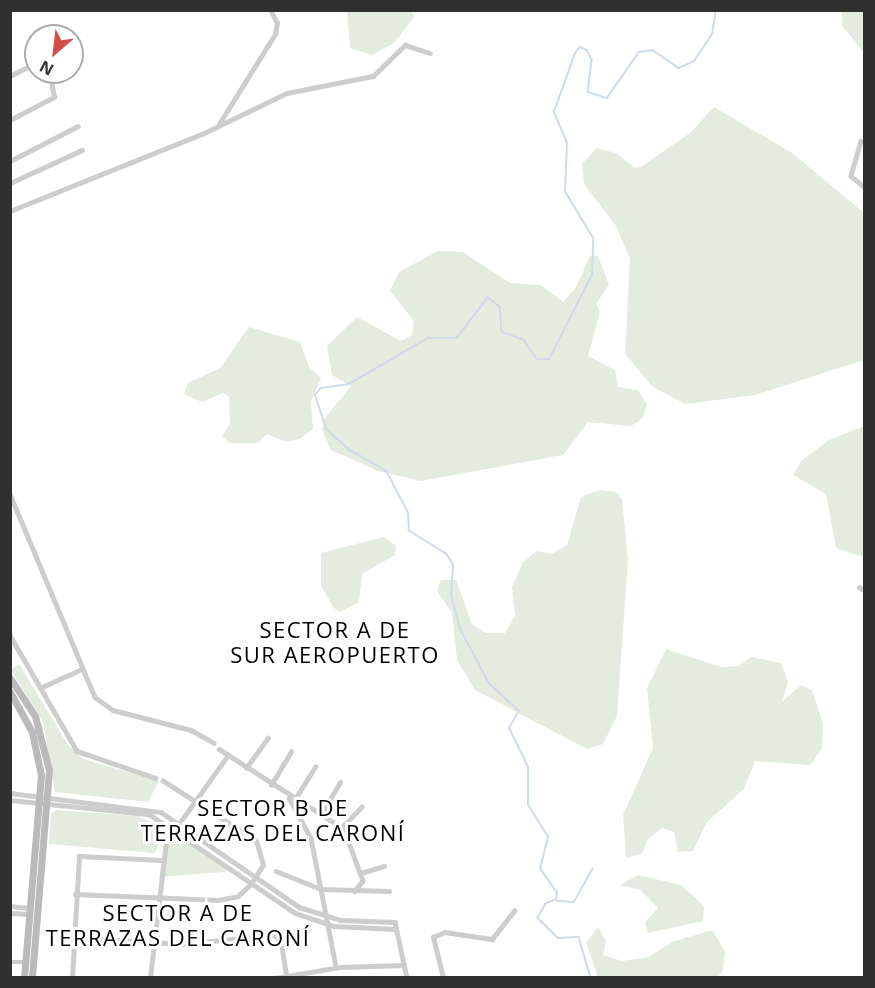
<!DOCTYPE html>
<html>
<head>
<meta charset="utf-8">
<style>
	body { margin:0 }
	#map { position:relative; width:875px; height:988px; overflow:hidden; background:#fff; font-family:"Open Sans",sans-serif }
	div>[style] { position:absolute }
	.green>* { inset:0; background:#e4ebdf }
	.stream>* { height:1.5px; margin:-0.75px; padding:0 0.75px; transform-origin:0.75px; border-radius:0.75px; background:#cedbe8 }
	.street>* { height:4.5px; margin:-2.25px; padding:0 2.25px; transform-origin:2.25px; border-radius:2.25px; background:#cdcdcd }
	.secondary>* { height:7px; margin:-3.5px; padding:0 3.5px; transform-origin:3.5px; border-radius:3.5px; background:#bababa }
	span { translate:-50% -50%; white-space:nowrap; text-align:center; line-height:1.15; -webkit-text-stroke:6px #fff; paint-order:stroke }
	.neighbourhood-label { font-size:22px; color:#000; letter-spacing:1.5px }
	.frame { position:absolute; inset:0; border:12px solid #303030; pointer-events:none }
	.north { position:absolute; left:24px; top:24px; width:60px; height:60px; box-sizing:border-box; background:#fff; border:2px solid #acacac; border-radius:50%; rotate:208deg; font-size:16px; font-weight:700; line-height:24px; text-align:center; color:#303030 }
	.north::after { content:''; display:block; margin:auto; width:21px; height:27px; background:#d04e48; clip-path:polygon(50% 0,100% 100%,50% 72%,0 100%) }
</style>
</head>
<body>
<div id="map">
	<div class="green">
		<i style="clip-path:polygon(347px 10px,411px 11px,414px 17px,394px 43px,372px 55px,350px 48px)"></i>
		<i style="clip-path:polygon(842px 11px,864px 11px,864px 52px,842px 26px)"></i>
		<i style="clip-path:polygon(714px 107px,792px 153px,864px 213px,864px 360px,755px 395px,685px 404px,653px 387px,625px 354px,630px 259px,616px 226px,584px 184px,582px 164px,596px 148px,616px 153px,635px 168px,642px 166px,690px 133px)"></i>
		<i style="clip-path:polygon(438px 251px,463px 252px,510px 283px,541px 285px,563px 302px,575px 289px,590px 256px,598px 256px,609px 285px,596px 304px,600px 312px,588px 356px,615px 370px,618px 387px,638px 390px,647px 405px,642px 419px,631px 426px,588px 422px,563px 455px,421px 481px,378px 471px,331px 450px,322px 430px,325px 418px,351px 386px,332px 375px,327px 346px,357px 317px,401px 341px,412px 335px,414px 321px,390px 291px,399px 272px)"></i>
		<i style="clip-path:polygon(249px 327px,300px 342px,309px 367px,321px 378px,311px 402px,313px 429px,299px 439px,286px 442px,267px 434px,258px 443px,230px 443px,222px 436px,230px 424px,229px 397px,223px 393px,202px 402px,184px 394px,188px 383px,220px 368px)"></i>
		<i style="clip-path:polygon(864px 426px,864px 556px,860px 556px,836px 548px,826px 494px,793px 475px,801px 461px,829px 440px)"></i>
		<i style="clip-path:polygon(599px 490px,616px 492px,622px 499px,628px 560px,617px 716px,603px 744px,587px 749px,475px 690px,457px 660px,452px 613px,437px 591px,441px 580px,456px 580px,472px 624px,486px 633px,505px 633px,515px 616px,512px 587px,523px 562px,537px 551px,551px 554px,567px 545px,581px 497px)"></i>
		<i style="clip-path:polygon(384px 537px,396px 546px,395px 555px,362px 574px,359px 602px,340px 612px,334px 608px,321px 586px,321px 553px)"></i>
		<i style="clip-path:polygon(666px 649px,721px 667px,739px 666px,751px 657px,781px 663px,788px 682px,782px 702px,801px 685px,812px 690px,823px 724px,822px 748px,810px 765px,755px 761px,744px 789px,707px 822px,693px 851px,678px 852px,674px 832px,662px 828px,647px 840px,642px 854px,626px 858px,623px 815px,653px 748px,647px 688px)"></i>
		<i style="clip-path:polygon(19px 664px,68px 745px,83px 759px,159px 781px,148px 802px,55px 792px,43px 722px,11px 670px)"></i>
		<i style="clip-path:polygon(56px 810px,138px 816px,165px 829px,155px 853px,49px 844px,51px 814px)"></i>
		<i style="clip-path:polygon(174px 827px,229px 868px,226px 872px,159px 877px)"></i>
		<i style="clip-path:polygon(638px 875px,681px 885px,704px 906px,703px 921px,648px 933px,645px 922px,658px 908px,640px 890px,620px 885px)"></i>
		<i style="clip-path:polygon(598px 927px,606px 941px,603px 955px,622px 961px,649px 957px,672px 942px,712px 930px,725px 951px,723px 970px,718px 977px,598px 977px,586px 943px)"></i>
	</div>
	<div class="stream">
		<i style="left:555px;top:900px;width:10px;rotate:156deg"></i>
		<i style="left:546px;top:904px;width:16px;rotate:120deg"></i>
		<i style="left:538px;top:918px;width:28px;rotate:45deg"></i>
		<i style="left:558px;top:938px;width:21px;rotate:-3deg"></i>
		<i style="left:579px;top:937px;width:43px;rotate:73.7deg"></i>
		<i style="left:556px;top:900px;width:7px;rotate:-82deg"></i>
		<i style="left:557px;top:893px;width:29px;rotate:-125deg"></i>
		<i style="left:540px;top:869px;width:33px;rotate:-76deg"></i>
		<i style="left:548px;top:837px;width:38px;rotate:-122deg"></i>
		<i style="left:528px;top:805px;width:38px;rotate:-90deg"></i>
		<i style="left:528px;top:767px;width:43px;rotate:-116deg"></i>
		<i style="left:509px;top:728px;width:20px;rotate:-60deg"></i>
		<i style="left:519px;top:711px;width:40px;rotate:-138deg"></i>
		<i style="left:489px;top:684px;width:62px;rotate:-117.8deg"></i>
		<i style="left:460px;top:629px;width:35px;rotate:-105deg"></i>
		<i style="left:451px;top:595px;width:30px;rotate:-86deg"></i>
		<i style="left:453px;top:565px;width:13px;rotate:-122deg"></i>
		<i style="left:446px;top:554px;width:44px;rotate:-148.1deg"></i>
		<i style="left:409px;top:531px;width:18px;rotate:-93deg"></i>
		<i style="left:408px;top:513px;width:47px;rotate:-117.6deg"></i>
		<i style="left:386px;top:471px;width:43px;rotate:-150.4deg"></i>
		<i style="left:349px;top:450px;width:31px;rotate:-138deg"></i>
		<i style="left:326px;top:429px;width:36px;rotate:-108deg"></i>
		<i style="left:315px;top:395px;width:9px;rotate:-49deg"></i>
		<i style="left:321px;top:388px;width:28px;rotate:-8deg"></i>
		<i style="left:349px;top:384px;width:91px;rotate:-30.2deg"></i>
		<i style="left:428px;top:338px;width:29px"></i>
		<i style="left:457px;top:338px;width:51px;rotate:-52.9deg"></i>
		<i style="left:488px;top:297px;width:16px;rotate:40deg"></i>
		<i style="left:500px;top:307px;width:25px;rotate:85deg"></i>
		<i style="left:502px;top:332px;width:23px;rotate:20deg"></i>
		<i style="left:524px;top:340px;width:23px;rotate:56deg"></i>
		<i style="left:537px;top:359px;width:12px"></i>
		<i style="left:549px;top:359px;width:94px;rotate:-62.9deg"></i>
		<i style="left:592px;top:275px;width:37px;rotate:-88deg"></i>
		<i style="left:593px;top:238px;width:54px;rotate:-121.3deg"></i>
		<i style="left:565px;top:192px;width:49px;rotate:-87.7deg"></i>
		<i style="left:567px;top:143px;width:34px;rotate:-113deg"></i>
		<i style="left:554px;top:112px;width:63px;rotate:-70.4deg"></i>
		<i style="left:575px;top:53px;width:8px;rotate:-50deg"></i>
		<i style="left:580px;top:47px;width:8px;rotate:23deg"></i>
		<i style="left:587px;top:50px;width:11px;rotate:63deg"></i>
		<i style="left:592px;top:60px;width:32px;rotate:97deg"></i>
		<i style="left:588px;top:92px;width:20px;rotate:18deg"></i>
		<i style="left:607px;top:98px;width:56px;rotate:-55.2deg"></i>
		<i style="left:639px;top:52px;width:14px;rotate:-8deg"></i>
		<i style="left:653px;top:50px;width:32px;rotate:35deg"></i>
		<i style="left:679px;top:68px;width:17px;rotate:-25deg"></i>
		<i style="left:694px;top:61px;width:32px;rotate:-56deg"></i>
		<i style="left:712px;top:34px;width:24px;rotate:-81deg"></i>
		<i style="left:557px;top:901px;width:17px;rotate:3deg"></i>
		<i style="left:574px;top:902px;width:38px;rotate:-61deg"></i>
	</div>
	<div class="street">
		<i style="left:10px;top:76px;width:18px;rotate:-27deg"></i>
		<i style="left:10px;top:120px;width:50px;rotate:-27.6deg"></i>
		<i style="left:54px;top:97px;width:25px;rotate:-101deg"></i>
		<i style="left:219px;top:124px;width:106px;rotate:-58.1deg"></i>
		<i style="left:275px;top:34px;width:11px;rotate:-80deg"></i>
		<i style="left:277px;top:23px;width:15px;rotate:-118deg"></i>
		<i style="left:861px;top:141px;width:36px;rotate:106deg"></i>
		<i style="left:851px;top:176px;width:17px;rotate:40deg"></i>
		<i style="left:10px;top:161px;width:76px;rotate:-27.2deg"></i>
		<i style="left:10px;top:183px;width:79px;rotate:-24.6deg"></i>
		<i style="left:10px;top:211px;width:207px;rotate:-21.9deg"></i>
		<i style="left:202px;top:134px;width:94px;rotate:-25.8deg"></i>
		<i style="left:287px;top:93px;width:88px;rotate:-11.2deg"></i>
		<i style="left:373px;top:76px;width:45px;rotate:-44.1deg"></i>
		<i style="left:405px;top:45px;width:26px;rotate:18deg"></i>
		<i style="left:10px;top:494px;width:220px;rotate:67.3deg"></i>
		<i style="left:95px;top:697px;width:22px;rotate:36deg"></i>
		<i style="left:113px;top:710px;width:81px;rotate:14.4deg"></i>
		<i style="left:191px;top:730px;width:26px;rotate:29deg"></i>
		<i style="left:859px;top:587px;width:6px;rotate:31deg"></i>
		<i style="left:10px;top:635px;width:134px;rotate:60deg"></i>
		<i style="left:77px;top:751px;width:83px;rotate:18.9deg"></i>
		<i style="left:40px;top:688px;width:46px;rotate:-24.3deg"></i>
		<i style="left:219px;top:749px;width:148px;rotate:32.6deg"></i>
		<i style="left:344px;top:829px;width:55px;rotate:69.9deg"></i>
		<i style="left:363px;top:881px;width:13px;rotate:129deg"></i>
		<i style="left:246px;top:768px;width:37px;rotate:-54deg"></i>
		<i style="left:271px;top:785px;width:39px;rotate:-59deg"></i>
		<i style="left:10px;top:793px;width:152px;rotate:7.2deg"></i>
		<i style="left:161px;top:812px;width:168px;rotate:34.5deg"></i>
		<i style="left:299px;top:907px;width:44px;rotate:17.2deg"></i>
		<i style="left:341px;top:920px;width:54px;rotate:2.1deg"></i>
		<i style="left:395px;top:922px;width:57px;rotate:77.9deg"></i>
		<i style="left:289px;top:798px;width:46px;rotate:61.2deg"></i>
		<i style="left:311px;top:838px;width:131px;rotate:79deg"></i>
		<i style="left:295px;top:799px;width:38px;rotate:-58deg"></i>
		<i style="left:10px;top:800px;width:140px;rotate:5.8deg"></i>
		<i style="left:149px;top:814px;width:176px;rotate:34.1deg"></i>
		<i style="left:295px;top:913px;width:41px;rotate:18.4deg"></i>
		<i style="left:334px;top:926px;width:62px;rotate:2.8deg"></i>
		<i style="left:321px;top:814px;width:37px;rotate:-59deg"></i>
		<i style="left:342px;top:827px;width:28px;rotate:-46deg"></i>
		<i style="left:276px;top:871px;width:48px;rotate:21.8deg"></i>
		<i style="left:321px;top:889px;width:68px;rotate:1.7deg"></i>
		<i style="left:361px;top:873px;width:24px;rotate:-17deg"></i>
		<i style="left:75px;top:894px;width:143px;rotate:2.4deg"></i>
		<i style="left:218px;top:900px;width:20px;rotate:-11deg"></i>
		<i style="left:238px;top:896px;width:18px;rotate:-43deg"></i>
		<i style="left:251px;top:884px;width:22px;rotate:-58deg"></i>
		<i style="left:263px;top:865px;width:25px;rotate:-106deg"></i>
		<i style="left:256px;top:841px;width:111px;rotate:-147.2deg"></i>
		<i style="left:10px;top:906px;width:20px;rotate:6deg"></i>
		<i style="left:10px;top:913px;width:20px;rotate:3deg"></i>
		<i style="left:72px;top:937px;width:109px;rotate:3.7deg"></i>
		<i style="left:181px;top:944px;width:93px;rotate:-5.5deg"></i>
		<i style="left:274px;top:935px;width:9px;rotate:36deg"></i>
		<i style="left:281px;top:940px;width:36px;rotate:81deg"></i>
		<i style="left:10px;top:962px;width:15px"></i>
		<i style="left:72px;top:978px;width:122px;rotate:-86.7deg"></i>
		<i style="left:79px;top:856px;width:82px;rotate:2.8deg"></i>
		<i style="left:150px;top:978px;width:137px;rotate:-83.3deg"></i>
		<i style="left:166px;top:842px;width:107px;rotate:-54.5deg"></i>
		<i style="left:275px;top:978px;width:66px;rotate:-9.6deg"></i>
		<i style="left:340px;top:967px;width:64px;rotate:-1.8deg"></i>
		<i style="left:443px;top:978px;width:42px;rotate:-103.7deg"></i>
		<i style="left:433px;top:937px;width:13px;rotate:-23deg"></i>
		<i style="left:445px;top:932px;width:48px;rotate:8.5deg"></i>
		<i style="left:492px;top:939px;width:36px;rotate:-52deg"></i>
	</div>
	<div class="secondary">
		<i style="left:10px;top:678px;width:45px;rotate:56.7deg"></i>
		<i style="left:35px;top:716px;width:56px;rotate:75.5deg"></i>
		<i style="left:49px;top:770px;width:209px;rotate:94.7deg"></i>
		<i style="left:10px;top:692px;width:46px;rotate:61.2deg"></i>
		<i style="left:32px;top:732px;width:44px;rotate:78.2deg"></i>
		<i style="left:41px;top:775px;width:204px;rotate:94.8deg"></i>
	</div>
	<div class="neighbourhood-label">
		<span style="left:335px;top:642px">SECTOR A DE<br>SUR AEROPUERTO</span>
		<span style="left:273px;top:820px">SECTOR B DE<br>TERRAZAS DEL CARONÍ</span>
		<span style="left:178px;top:925px">SECTOR A DE<br>TERRAZAS DEL CARONÍ</span>
	</div>
	<div class="frame"></div>
	<div class="north">N</div>
</div>
</body>
</html>
